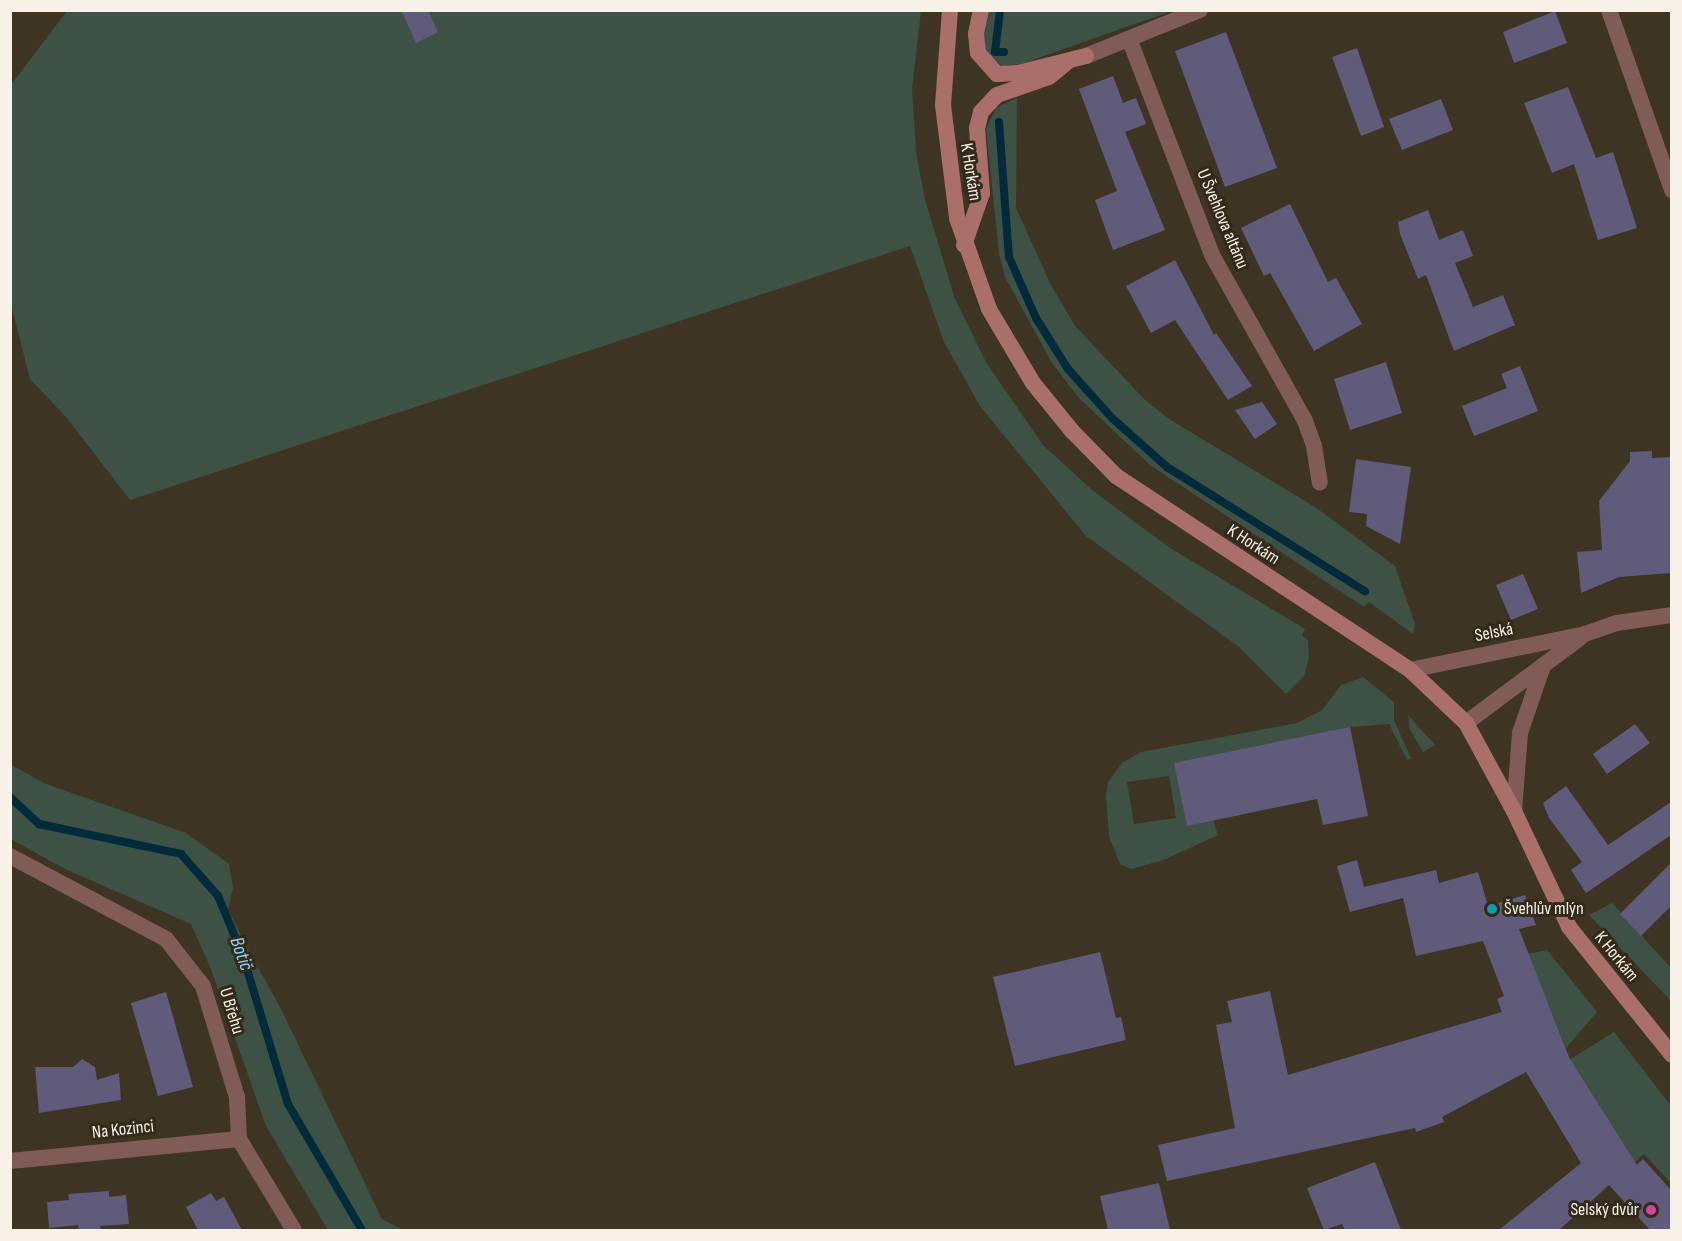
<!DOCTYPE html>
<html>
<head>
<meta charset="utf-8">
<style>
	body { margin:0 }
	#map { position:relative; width:1682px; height:1241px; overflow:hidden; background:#3d3424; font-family:"Sofia Sans Condensed",sans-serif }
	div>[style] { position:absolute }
	.green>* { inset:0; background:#3d5245 }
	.stream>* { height:8px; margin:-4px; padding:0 4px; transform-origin:4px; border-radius:4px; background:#012a3b }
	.building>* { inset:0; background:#605a7b }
	.minor>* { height:16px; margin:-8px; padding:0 8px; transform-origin:8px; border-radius:8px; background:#815b58 }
	.secondary>* { height:16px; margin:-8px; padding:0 8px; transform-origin:8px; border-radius:8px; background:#aa6f6a }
	.dots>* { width:16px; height:16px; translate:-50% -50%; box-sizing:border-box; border:3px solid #332a1b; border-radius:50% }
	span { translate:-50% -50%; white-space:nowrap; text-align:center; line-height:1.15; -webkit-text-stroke:6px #332a1b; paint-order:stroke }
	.street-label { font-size:18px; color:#f8f1e8 }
	.poi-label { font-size:18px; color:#f8f1e8 }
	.left { translate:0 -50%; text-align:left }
	.right { translate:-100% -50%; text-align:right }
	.water-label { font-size:20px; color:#8fd3f4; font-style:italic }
	.frame { position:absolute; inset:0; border:12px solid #f8f1e8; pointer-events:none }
</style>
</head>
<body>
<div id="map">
	<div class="green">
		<i style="clip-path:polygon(67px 11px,921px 11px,912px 89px,916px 152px,925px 200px,955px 299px,987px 364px,1043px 445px,1092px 490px,1170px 548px,1305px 629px,1302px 636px,1308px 640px,1309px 658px,1304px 676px,1286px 694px,1239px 647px,1086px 536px,980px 406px,944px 342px,910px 246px,130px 500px,66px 417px,30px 379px,11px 304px,10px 86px)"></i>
		<i style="clip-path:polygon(989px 11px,1172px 11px,1021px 64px,1002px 66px,987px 53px,983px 40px)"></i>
		<i style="clip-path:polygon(1017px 98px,1016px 208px,1051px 285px,1075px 326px,1144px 399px,1169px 419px,1315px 507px,1395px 566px,1415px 624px,1413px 634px,1369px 602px,1364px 607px,1150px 465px,1079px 398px,1052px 363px,1005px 277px,999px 253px,986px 129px,996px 108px)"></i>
		<i style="clip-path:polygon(evenodd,1363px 677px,1394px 702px,1394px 720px,1411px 758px,1407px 760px,1389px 724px,1350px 727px,1213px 820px,1218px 835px,1166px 859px,1132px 869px,1120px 864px,1109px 836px,1106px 797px,1108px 782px,1122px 763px,1141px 752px,1297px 723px,1322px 710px,1341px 685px,1363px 677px,1169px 776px,1176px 818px,1134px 824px,1127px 782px,1169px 776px)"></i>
		<i style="clip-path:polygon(1408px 715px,1435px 745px,1423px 752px,1410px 730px)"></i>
		<i style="clip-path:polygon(10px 764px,46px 784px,186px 833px,229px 864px,233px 888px,228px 909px,243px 940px,281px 1009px,382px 1219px,403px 1230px,328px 1230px,266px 1126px,210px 967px,191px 924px,65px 869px,11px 839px)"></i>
		<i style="clip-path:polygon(1612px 903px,1671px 968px,1671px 1001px,1589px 915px)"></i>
		<i style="clip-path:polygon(1547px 950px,1597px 1012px,1566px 1048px,1528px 954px)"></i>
		<i style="clip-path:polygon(1614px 1032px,1671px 1106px,1670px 1182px,1644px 1154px,1635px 1162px,1575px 1066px,1536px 1089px,1532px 1083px)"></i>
	</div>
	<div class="stream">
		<i style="left:1000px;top:10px;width:42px;rotate:96.8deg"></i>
		<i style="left:995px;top:52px;width:9px"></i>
		<i style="left:999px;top:122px;width:135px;rotate:85.8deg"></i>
		<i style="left:1009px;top:257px;width:67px;rotate:66.1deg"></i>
		<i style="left:1036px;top:318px;width:60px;rotate:57.9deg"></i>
		<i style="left:1068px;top:369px;width:66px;rotate:48.1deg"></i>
		<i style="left:1112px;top:418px;width:74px;rotate:41.7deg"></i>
		<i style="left:1167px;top:467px;width:234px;rotate:32.1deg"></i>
		<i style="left:10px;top:797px;width:40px;rotate:43deg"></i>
		<i style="left:39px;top:824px;width:145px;rotate:11.9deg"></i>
		<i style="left:181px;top:854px;width:56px;rotate:48.6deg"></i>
		<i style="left:218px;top:896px;width:65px;rotate:67.4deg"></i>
		<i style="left:243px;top:956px;width:155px;rotate:73.1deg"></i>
		<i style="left:288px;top:1104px;width:146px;rotate:59.6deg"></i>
	</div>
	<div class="building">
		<i style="clip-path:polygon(401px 10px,428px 10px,438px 32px,416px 43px)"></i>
		<i style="clip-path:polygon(1555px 11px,1567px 43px,1514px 63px,1503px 32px)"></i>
		<i style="clip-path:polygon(1226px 32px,1277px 168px,1225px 187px,1175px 51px)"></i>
		<i style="clip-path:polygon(1357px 48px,1384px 127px,1361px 136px,1332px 57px)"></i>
		<i style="clip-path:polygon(1113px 76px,1123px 103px,1136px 98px,1146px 124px,1125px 132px,1165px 230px,1113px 250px,1095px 200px,1117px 191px,1079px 89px)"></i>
		<i style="clip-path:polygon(1568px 87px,1596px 158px,1613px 152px,1637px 228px,1598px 240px,1574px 164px,1552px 173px,1524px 103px)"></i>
		<i style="clip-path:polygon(1441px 99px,1453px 130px,1402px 150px,1389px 119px)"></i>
		<i style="clip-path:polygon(1290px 204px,1328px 282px,1336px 278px,1362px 324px,1314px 351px,1270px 273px,1264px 276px,1241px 228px)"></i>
		<i style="clip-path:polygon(1428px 210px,1439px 240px,1463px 230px,1473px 256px,1455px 263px,1473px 307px,1503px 295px,1515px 325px,1454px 351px,1426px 275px,1418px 279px,1400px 234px,1398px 222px)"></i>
		<i style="clip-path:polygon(1175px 260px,1214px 335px,1216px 333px,1252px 386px,1228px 400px,1175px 320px,1151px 333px,1126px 286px)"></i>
		<i style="clip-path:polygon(1386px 362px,1402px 413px,1350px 430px,1334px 379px)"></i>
		<i style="clip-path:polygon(1520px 366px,1538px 411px,1474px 436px,1462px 406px,1507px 388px,1501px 374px)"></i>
		<i style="clip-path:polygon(1262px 402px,1277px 424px,1255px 439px,1235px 410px)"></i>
		<i style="clip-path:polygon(1652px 451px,1652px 458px,1671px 457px,1671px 573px,1619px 577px,1581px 593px,1577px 552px,1602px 550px,1599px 501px,1630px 461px,1630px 452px)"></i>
		<i style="clip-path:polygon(1356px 459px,1411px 467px,1400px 544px,1366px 526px,1367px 514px,1349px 512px)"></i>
		<i style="clip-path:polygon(1523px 574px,1538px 609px,1511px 620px,1496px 585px)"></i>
		<i style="clip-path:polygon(1635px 724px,1650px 743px,1607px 774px,1593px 754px)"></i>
		<i style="clip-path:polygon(1350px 727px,1368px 816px,1323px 825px,1317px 799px,1187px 826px,1174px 763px)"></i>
		<i style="clip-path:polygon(1566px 786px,1608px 845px,1671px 802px,1671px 835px,1586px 893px,1571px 870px,1582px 862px,1549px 818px,1543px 803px)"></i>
		<i style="clip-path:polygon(1357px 860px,1364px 887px,1436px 870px,1439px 883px,1478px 872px,1488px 906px,1525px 895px,1536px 925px,1519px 929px,1569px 1057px,1637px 1165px,1643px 1159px,1671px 1190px,1671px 1230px,1650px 1230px,1609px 1185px,1559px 1230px,1499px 1230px,1581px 1163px,1526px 1072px,1442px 1117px,1444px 1122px,1416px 1132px,1415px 1128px,1167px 1181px,1158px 1145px,1235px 1128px,1216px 1025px,1232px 1022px,1227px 1001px,1270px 991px,1288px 1075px,1502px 1012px,1497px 999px,1504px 996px,1483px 941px,1416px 956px,1403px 898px,1350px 912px,1337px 866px)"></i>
		<i style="clip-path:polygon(1671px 863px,1671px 906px,1641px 936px,1620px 914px)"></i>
		<i style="clip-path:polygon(1100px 952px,1116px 1018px,1121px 1017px,1126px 1040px,1015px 1066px,993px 977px)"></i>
		<i style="clip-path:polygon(166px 992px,193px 1087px,158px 1096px,131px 1003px)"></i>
		<i style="clip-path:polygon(82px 1059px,95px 1067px,97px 1080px,119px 1073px,121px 1100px,39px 1113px,35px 1067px,73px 1067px)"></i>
		<i style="clip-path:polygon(1375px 1162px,1401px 1230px,1345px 1230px,1342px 1224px,1324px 1230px,1307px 1188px)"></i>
		<i style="clip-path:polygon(1159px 1183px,1170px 1230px,1108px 1230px,1100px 1196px)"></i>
		<i style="clip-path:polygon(109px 1191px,109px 1197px,126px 1195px,129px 1224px,100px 1226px,101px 1230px,79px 1230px,78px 1225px,49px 1228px,47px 1202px,69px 1200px,68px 1194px)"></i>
		<i style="clip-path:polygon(211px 1193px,216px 1201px,224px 1197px,242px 1230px,198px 1230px,186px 1207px)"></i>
	</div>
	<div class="minor">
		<i style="left:1609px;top:10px;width:191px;rotate:70.7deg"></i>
		<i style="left:1130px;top:41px;width:229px;rotate:69deg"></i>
		<i style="left:1212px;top:255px;width:190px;rotate:60.7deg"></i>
		<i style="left:1305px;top:421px;width:27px;rotate:70deg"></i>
		<i style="left:1314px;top:446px;width:37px;rotate:81deg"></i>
		<i style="left:1086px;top:56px;width:123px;rotate:-22deg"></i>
		<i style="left:1410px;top:670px;width:179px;rotate:-11.6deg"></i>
		<i style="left:1585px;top:634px;width:34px;rotate:-19deg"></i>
		<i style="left:1617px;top:623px;width:56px;rotate:-8.3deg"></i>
		<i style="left:1466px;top:723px;width:142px;rotate:-36.7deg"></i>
		<i style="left:1514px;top:811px;width:78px;rotate:-85.6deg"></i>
		<i style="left:1520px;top:733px;width:71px;rotate:-71.1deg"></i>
		<i style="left:10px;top:856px;width:177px;rotate:28deg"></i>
		<i style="left:166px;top:939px;width:60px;rotate:51.8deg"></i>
		<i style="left:203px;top:986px;width:116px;rotate:73deg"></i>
		<i style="left:237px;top:1097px;width:42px;rotate:87.3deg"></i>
		<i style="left:239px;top:1139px;width:106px;rotate:58.9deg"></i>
		<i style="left:10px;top:1161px;width:230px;rotate:-5.5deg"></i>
	</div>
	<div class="secondary">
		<i style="left:950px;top:10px;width:95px;rotate:94.2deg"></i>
		<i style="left:943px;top:105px;width:114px;rotate:82.9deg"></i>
		<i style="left:957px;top:218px;width:96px;rotate:70.6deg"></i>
		<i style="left:989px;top:309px;width:86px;rotate:59.3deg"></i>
		<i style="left:1033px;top:383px;width:62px;rotate:50.9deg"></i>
		<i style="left:1072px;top:431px;width:63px;rotate:45.6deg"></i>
		<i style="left:1116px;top:476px;width:352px;rotate:33.4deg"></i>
		<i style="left:1410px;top:670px;width:77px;rotate:43.4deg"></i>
		<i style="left:1466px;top:723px;width:100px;rotate:61.4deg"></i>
		<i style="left:1514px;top:811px;width:128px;rotate:64.6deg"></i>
		<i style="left:1569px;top:927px;width:164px;rotate:51.2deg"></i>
		<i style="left:981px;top:10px;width:25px;rotate:102deg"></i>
		<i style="left:976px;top:34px;width:19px;rotate:84deg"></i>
		<i style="left:978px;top:53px;width:28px;rotate:48deg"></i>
		<i style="left:997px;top:74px;width:21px;rotate:-3deg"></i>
		<i style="left:1018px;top:73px;width:70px;rotate:-14deg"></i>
		<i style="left:964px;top:245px;width:55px;rotate:-70.9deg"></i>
		<i style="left:982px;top:193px;width:65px;rotate:-94.4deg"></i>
		<i style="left:977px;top:128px;width:16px;rotate:-76deg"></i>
		<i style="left:981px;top:112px;width:23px;rotate:-47deg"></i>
		<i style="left:997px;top:95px;width:55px;rotate:-19.1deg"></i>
		<i style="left:1049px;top:77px;width:22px;rotate:-39deg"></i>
	</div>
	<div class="dots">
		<i style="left:1492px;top:909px;background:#0f9aa8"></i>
		<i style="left:1651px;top:1210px;background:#d1479c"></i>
	</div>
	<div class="street-label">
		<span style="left:970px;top:172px;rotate:81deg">K Horkám</span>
		<span style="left:1222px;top:219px;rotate:67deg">U Švehlova altánu</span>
		<span style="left:1253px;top:545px;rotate:33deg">K Horkám</span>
		<span style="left:1494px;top:633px;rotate:-11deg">Selská</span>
		<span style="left:1616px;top:957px;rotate:51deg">K Horkám</span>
		<span style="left:231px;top:1011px;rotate:73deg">U Břehu</span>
		<span style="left:123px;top:1130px;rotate:-6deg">Na Kozinci</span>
	</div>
	<div class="poi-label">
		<span class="left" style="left:1504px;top:909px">Švehlův mlýn</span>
		<span class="right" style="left:1639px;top:1210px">Selský dvůr</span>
	</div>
	<div class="water-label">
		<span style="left:241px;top:954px;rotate:70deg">Botič</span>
	</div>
	<div class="frame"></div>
</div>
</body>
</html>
